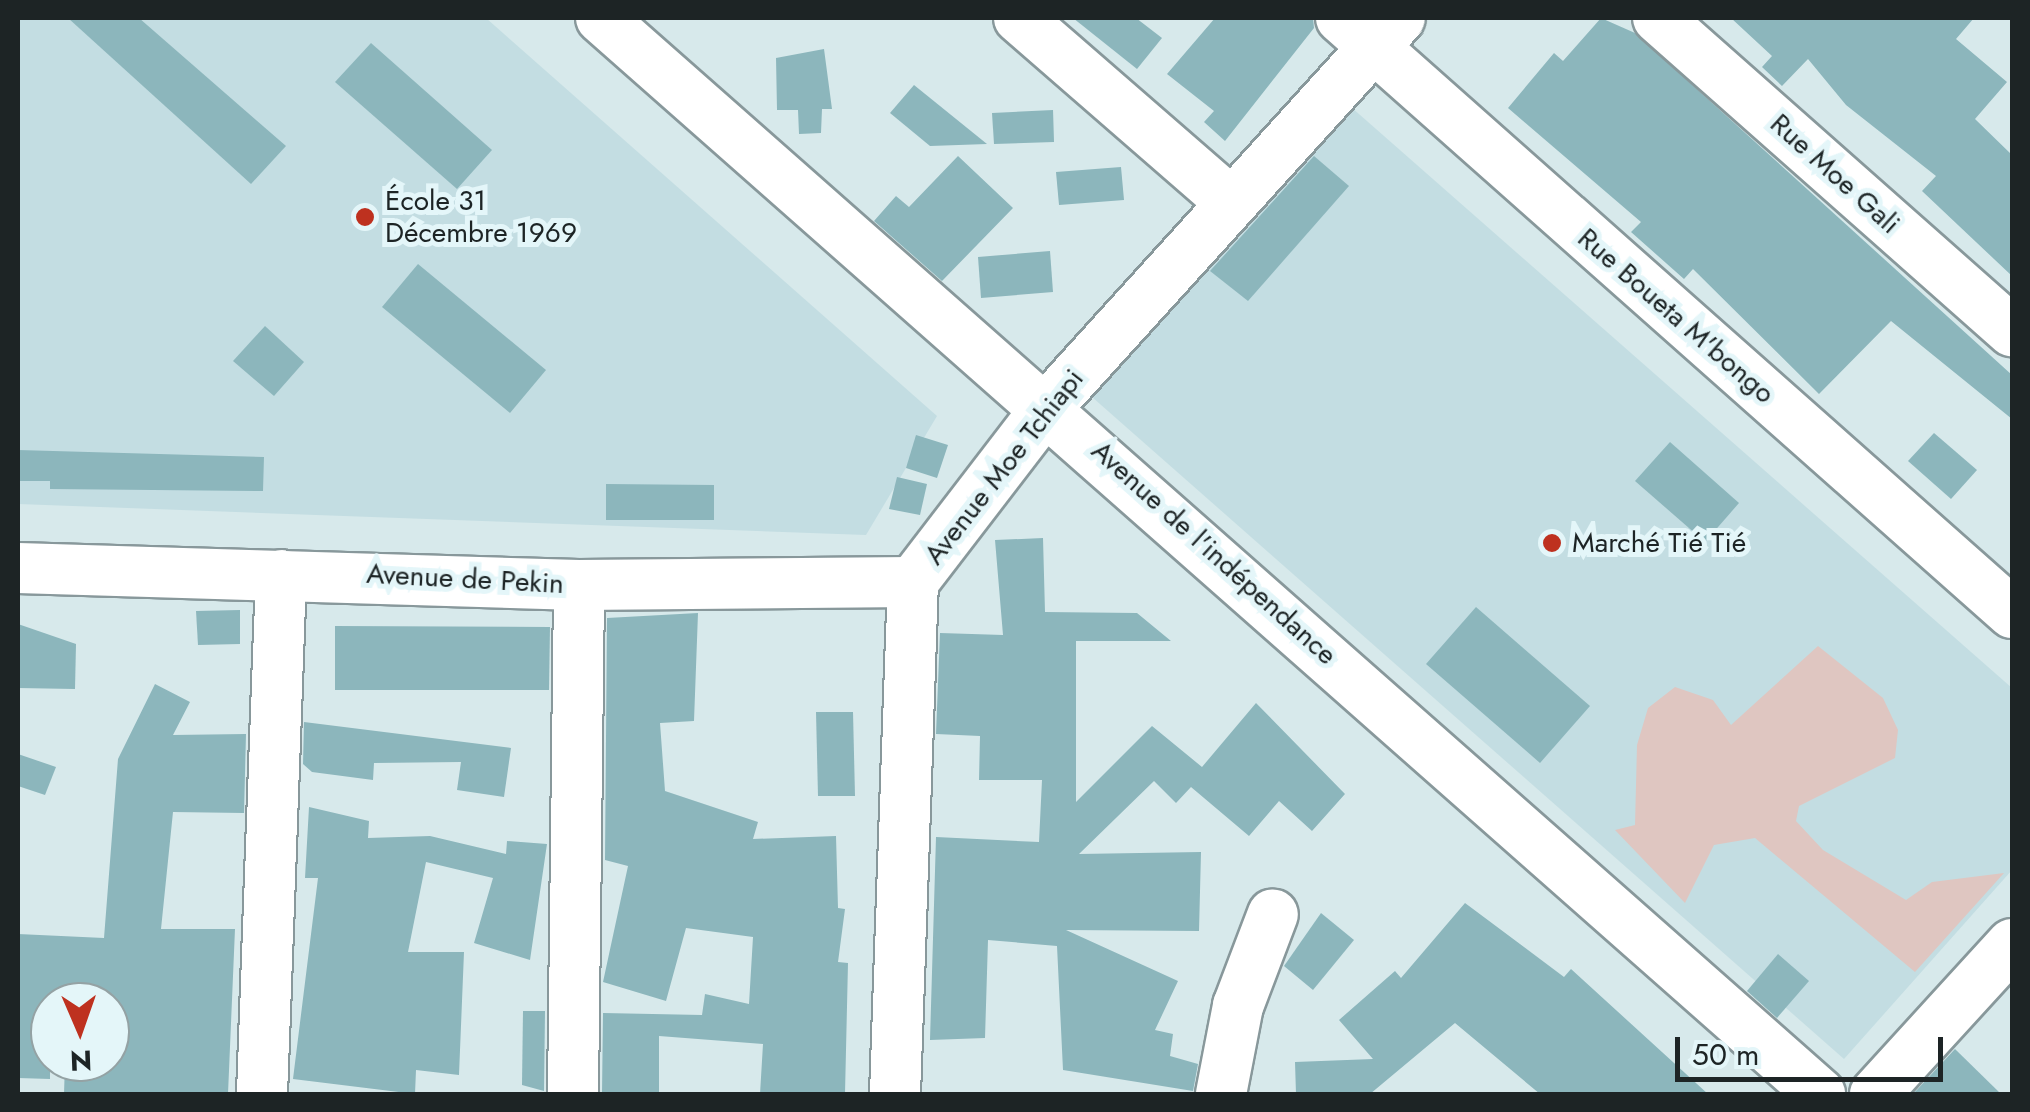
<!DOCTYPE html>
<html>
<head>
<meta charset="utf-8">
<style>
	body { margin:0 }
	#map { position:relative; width:2030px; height:1112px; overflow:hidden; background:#d7e9eb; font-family:Jost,sans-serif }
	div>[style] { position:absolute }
	.built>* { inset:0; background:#c3dde2 }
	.green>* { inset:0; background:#dfc6c1 }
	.building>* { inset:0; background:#8cb6bc }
	.roads { filter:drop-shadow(2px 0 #88989b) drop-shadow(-2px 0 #88989b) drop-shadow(0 2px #88989b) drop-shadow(0 -2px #88989b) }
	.minor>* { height:50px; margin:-25px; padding:0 25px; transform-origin:25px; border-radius:25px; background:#fff }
	.dots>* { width:28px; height:28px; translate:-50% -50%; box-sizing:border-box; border:5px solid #e4f6f9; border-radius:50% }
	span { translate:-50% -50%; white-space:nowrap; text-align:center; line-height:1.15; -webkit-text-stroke:10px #e4f6f9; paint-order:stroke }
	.street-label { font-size:28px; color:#1d2425 }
	.poi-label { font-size:28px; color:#1d2425 }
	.left { translate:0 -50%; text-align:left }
	.frame { position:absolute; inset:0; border:20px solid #1d2425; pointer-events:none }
	.north { position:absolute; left:30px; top:982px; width:100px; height:100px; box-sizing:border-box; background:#e4f6f9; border:2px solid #94a2a4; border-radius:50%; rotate:178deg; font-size:28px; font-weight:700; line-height:40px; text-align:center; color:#1d2425 }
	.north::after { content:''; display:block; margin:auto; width:35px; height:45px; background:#be311f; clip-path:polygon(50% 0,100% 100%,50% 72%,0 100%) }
	.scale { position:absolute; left:1675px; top:1037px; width:268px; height:45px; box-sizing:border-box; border:5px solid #1d2425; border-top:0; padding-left:12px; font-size:30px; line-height:35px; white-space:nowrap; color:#1d2425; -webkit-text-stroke:8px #e4f6f9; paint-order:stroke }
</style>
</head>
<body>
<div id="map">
	<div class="built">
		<i style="clip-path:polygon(18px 18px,486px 18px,937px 416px,866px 535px,18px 504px)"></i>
		<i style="clip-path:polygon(1351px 107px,2012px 688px,2012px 870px,1844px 1059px,1092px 397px)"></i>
	</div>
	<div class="green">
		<i style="clip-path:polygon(1818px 646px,1883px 698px,1898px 730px,1895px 758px,1799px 806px,1796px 821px,1823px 850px,1906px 900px,1932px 882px,2004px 873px,1915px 972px,1755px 838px,1714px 845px,1685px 903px,1615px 830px,1635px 825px,1637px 745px,1648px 708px,1675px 687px,1713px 700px,1731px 725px)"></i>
	</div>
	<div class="building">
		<i style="clip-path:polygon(68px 18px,139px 18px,286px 146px,251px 184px)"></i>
		<i style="clip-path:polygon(1073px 18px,1136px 18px,1162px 38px,1137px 69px)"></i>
		<i style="clip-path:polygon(1215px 18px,1313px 18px,1314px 28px,1225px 141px,1204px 122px,1214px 111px,1167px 74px)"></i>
		<i style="clip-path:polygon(1601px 18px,1635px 33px,2012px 375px,2012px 419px,1891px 321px,1819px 394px,1693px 269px,1684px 279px,1631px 232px,1641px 222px,1508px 108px,1554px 53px,1563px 61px)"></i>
		<i style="clip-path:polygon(1731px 18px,1974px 18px,1956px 39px,2007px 82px,1975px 119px,2012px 155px,2012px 276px,1922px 191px,1936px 176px,1846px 105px,1808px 59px,1782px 86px,1762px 67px,1772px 56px)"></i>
		<i style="clip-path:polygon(371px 43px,492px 150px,457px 189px,335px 82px)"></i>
		<i style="clip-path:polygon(824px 49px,832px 109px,822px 109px,821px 133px,799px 134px,798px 110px,777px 110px,776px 58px)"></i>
		<i style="clip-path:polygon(914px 85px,987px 144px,930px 146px,890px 113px)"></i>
		<i style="clip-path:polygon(1053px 110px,1054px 142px,994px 144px,992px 113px)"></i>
		<i style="clip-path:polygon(958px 156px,1013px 208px,942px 281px,874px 221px,896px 196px,909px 207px)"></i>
		<i style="clip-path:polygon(1314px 156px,1349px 186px,1248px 301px,1210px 271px)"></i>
		<i style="clip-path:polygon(1121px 167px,1124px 200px,1059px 205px,1056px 172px)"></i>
		<i style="clip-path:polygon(1050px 251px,1053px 292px,981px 298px,978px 257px)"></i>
		<i style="clip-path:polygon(418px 264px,546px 370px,510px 413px,382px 307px)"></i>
		<i style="clip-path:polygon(265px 326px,304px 362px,274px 396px,233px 361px)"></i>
		<i style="clip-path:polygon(1934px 433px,1977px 470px,1951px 499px,1908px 461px)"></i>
		<i style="clip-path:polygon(916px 435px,948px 445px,937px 478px,906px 468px)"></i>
		<i style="clip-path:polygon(1670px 442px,1739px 503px,1705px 542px,1635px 481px)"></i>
		<i style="clip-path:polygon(18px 450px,264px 457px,263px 491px,50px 489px,50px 481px,18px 481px)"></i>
		<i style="clip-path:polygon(897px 477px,927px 484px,920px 515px,889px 509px)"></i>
		<i style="clip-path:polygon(606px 484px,714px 485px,714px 520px,606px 520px)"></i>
		<i style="clip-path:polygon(1043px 538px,1045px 612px,1137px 613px,1171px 641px,1076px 641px,1076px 802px,1152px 726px,1202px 767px,1256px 703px,1345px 794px,1312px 831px,1279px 801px,1249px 836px,1191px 787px,1176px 803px,1154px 781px,1079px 854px,1201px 852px,1199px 931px,1066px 930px,1178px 981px,1155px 1030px,1173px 1034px,1170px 1056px,1198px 1064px,1193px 1091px,1063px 1070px,1057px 946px,988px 940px,985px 1038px,930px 1040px,936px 837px,1039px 842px,1042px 780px,979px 780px,980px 736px,936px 734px,940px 633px,1003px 635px,995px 540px)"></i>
		<i style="clip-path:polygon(1476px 607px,1590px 706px,1540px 763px,1426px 664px)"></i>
		<i style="clip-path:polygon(240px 610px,240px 644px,198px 645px,196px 611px)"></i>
		<i style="clip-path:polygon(698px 613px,694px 721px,660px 723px,665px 791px,758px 822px,753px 839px,836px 836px,838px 908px,845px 909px,838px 962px,848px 963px,845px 1094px,760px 1094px,763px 1044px,659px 1036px,659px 1094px,602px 1094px,603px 1013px,702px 1015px,705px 994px,749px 1004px,753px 937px,686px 928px,666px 1001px,603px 982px,628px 866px,605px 860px,607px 618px)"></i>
		<i style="clip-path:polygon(18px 624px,76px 644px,75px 689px,18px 688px)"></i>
		<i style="clip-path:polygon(335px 626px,550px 627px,549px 690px,335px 690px)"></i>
		<i style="clip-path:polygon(155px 684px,190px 702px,173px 735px,246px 734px,244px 813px,173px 812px,161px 929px,235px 929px,228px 1094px,64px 1094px,65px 1062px,110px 1062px,110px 1002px,50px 1002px,50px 1079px,18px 1078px,18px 934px,104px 938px,118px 759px)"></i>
		<i style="clip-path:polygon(816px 712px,853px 712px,855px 796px,818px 796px)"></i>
		<i style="clip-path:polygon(304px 722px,511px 748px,504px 797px,457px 790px,461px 762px,374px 763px,373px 780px,312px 772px,303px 764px)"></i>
		<i style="clip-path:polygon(18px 754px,56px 767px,45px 795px,18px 786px)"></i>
		<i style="clip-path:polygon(309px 807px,369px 821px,368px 838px,430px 836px,506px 854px,507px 841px,547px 844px,530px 960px,474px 943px,493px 878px,426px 862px,408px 952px,464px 952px,459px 1075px,416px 1070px,415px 1094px,293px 1079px,318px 878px,305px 878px)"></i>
		<i style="clip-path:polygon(1465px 903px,1564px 977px,1571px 969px,1708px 1094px,1540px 1094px,1455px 1023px,1370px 1094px,1296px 1094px,1295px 1062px,1373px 1059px,1339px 1020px,1395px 971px,1401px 978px)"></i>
		<i style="clip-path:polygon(1321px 913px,1354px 940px,1313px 990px,1284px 966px)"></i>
		<i style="clip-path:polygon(1778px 954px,1809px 981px,1777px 1018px,1747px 991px)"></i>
		<i style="clip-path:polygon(523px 1011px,545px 1011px,544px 1091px,522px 1085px)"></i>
		<i style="clip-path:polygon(1955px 1049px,2001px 1094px,1913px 1094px)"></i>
	</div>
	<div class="roads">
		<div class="minor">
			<i style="left:601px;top:18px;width:1626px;rotate:41.43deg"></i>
			<i style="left:1019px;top:18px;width:281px;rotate:41deg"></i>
			<i style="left:1341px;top:18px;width:897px;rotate:41.56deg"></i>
			<i style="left:1658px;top:18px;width:473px;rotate:41.5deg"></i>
			<i style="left:18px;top:568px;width:561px;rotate:1.74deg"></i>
			<i style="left:579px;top:585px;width:334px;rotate:-0.5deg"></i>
			<i style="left:262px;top:1094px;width:519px;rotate:-87.9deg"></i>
			<i style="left:573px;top:1094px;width:509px;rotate:-89.32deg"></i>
			<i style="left:895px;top:1094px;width:512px;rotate:-87.99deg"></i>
			<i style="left:913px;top:582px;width:223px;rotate:-52.5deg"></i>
			<i style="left:1049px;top:405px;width:522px;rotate:-47.79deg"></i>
			<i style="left:1221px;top:1094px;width:90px;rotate:-79.1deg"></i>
			<i style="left:1238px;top:1006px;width:98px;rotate:-69.2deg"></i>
			<i style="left:1875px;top:1094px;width:203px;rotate:-47.6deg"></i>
		</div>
	</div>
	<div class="dots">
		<i style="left:365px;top:217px;background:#be311f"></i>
		<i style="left:1552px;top:543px;background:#be311f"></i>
	</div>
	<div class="street-label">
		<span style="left:1835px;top:174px;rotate:42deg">Rue Moe Gali</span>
		<span style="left:1676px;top:316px;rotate:41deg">Rue Boueta M'bongo</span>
		<span style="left:1004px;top:467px;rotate:-52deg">Avenue Moe Tchiapi</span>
		<span style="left:1214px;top:553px;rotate:42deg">Avenue de l'indépendance</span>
		<span style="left:465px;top:579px;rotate:3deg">Avenue de Pekin</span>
	</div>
	<div class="poi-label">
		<span class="left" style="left:385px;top:217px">École 31<br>Décembre 1969</span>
		<span class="left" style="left:1572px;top:543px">Marché Tié Tié</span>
	</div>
	<div class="frame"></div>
	<div class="north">N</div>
	<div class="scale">50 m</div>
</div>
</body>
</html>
